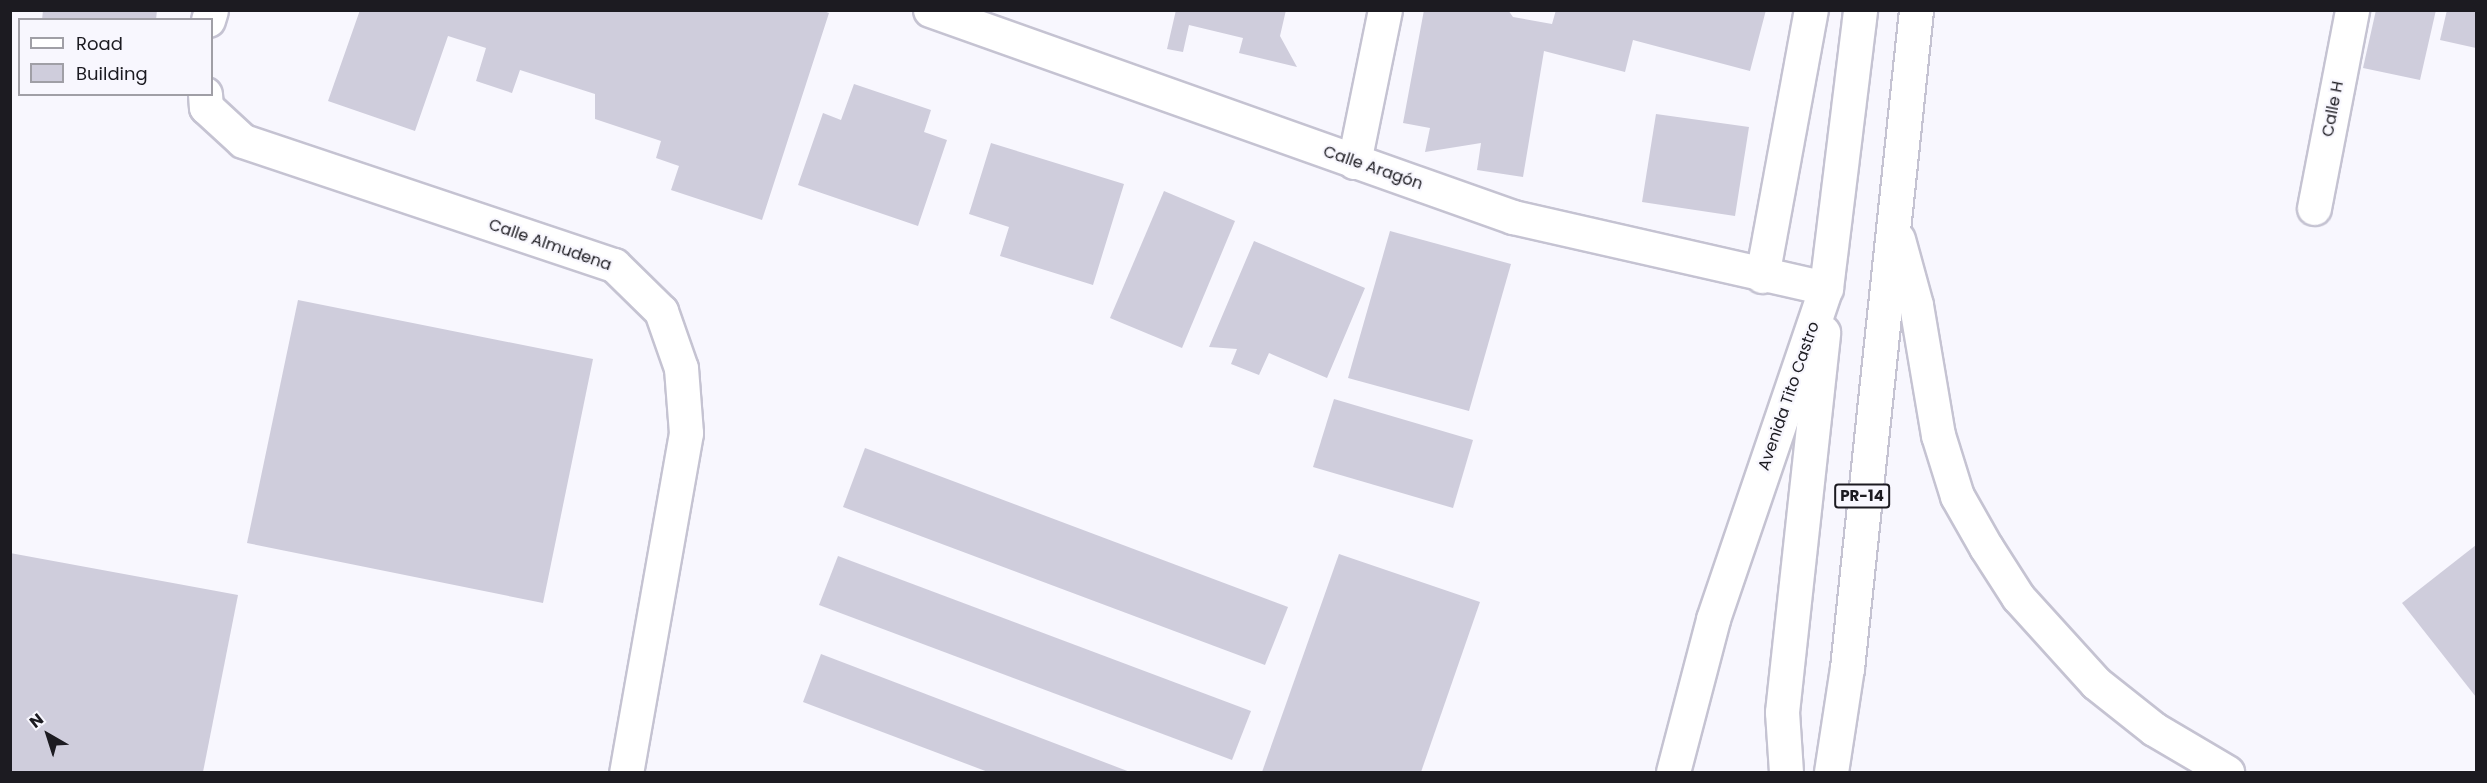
<!DOCTYPE html>
<html>
<head>
<meta charset="utf-8">
<style>
	body { margin:0 }
	#map { position:relative; width:2487px; height:783px; overflow:hidden; background:#f8f7fe; font-family:Poppins,sans-serif }
	div>[style] { position:absolute }
	.building>* { inset:0; background:#cfcddc }
	.roads { filter:drop-shadow(2px 0 #c5c3d2) drop-shadow(-2px 0 #c5c3d2) drop-shadow(0 2px #c5c3d2) drop-shadow(0 -2px #c5c3d2) }
	.minor>* { height:33px; margin:-16.5px; padding:0 16.5px; transform-origin:16.5px; border-radius:16.5px; background:#fff }
	.major>* { height:33px; margin:-16.5px; padding:0 16.5px; transform-origin:16.5px; border-radius:16.5px; background:#fff }
	span { translate:-50% -50%; white-space:nowrap; text-align:center; line-height:1.15; -webkit-text-stroke:4.5px #f8f7fe; paint-order:stroke }
	.shield-label span { padding:2px 4px; background:#f8f7fe; border:2px solid; border-radius:4px; -webkit-text-stroke-width:0 }
	.shield-label { font-size:15px; color:#1c1b21; font-weight:700 }
	.street-label { font-size:16px; color:#1c1b21 }
	.frame { position:absolute; inset:0; border:12px solid #1c1b21; pointer-events:none }
	.legend { position:absolute; left:18px; top:18px; width:195px; height:78px; box-sizing:border-box; background:#f8f7fe; border:2px solid #a09fa6; margin:0; padding:8px 10px; list-style:none; font-size:18px; color:#1c1b21 }
	.legend li { display:flex; align-items:center; gap:12px; height:30px }
	.legend b { width:30px; border:2px solid #a09fa6 }
	.north { position:absolute; left:18px; top:705px; width:60px; height:60px; -webkit-text-stroke:4px #f8f7fe; paint-order:stroke; rotate:321deg; font-size:16px; font-weight:700; line-height:24px; text-align:center; color:#1c1b21 }
	.north::after { content:''; display:block; margin:auto; width:21px; height:27px; background:#1c1b21; clip-path:polygon(50% 0,100% 100%,50% 72%,0 100%) }
</style>
</head>
<body>
<div id="map">
	<div class="building">
		<i style="clip-path:polygon(43px 10px,157px 10px,156px 20px,42px 20px)"></i>
		<i style="clip-path:polygon(360px 10px,821px 10px,829px 13px,762px 220px,671px 190px,679px 166px,656px 158px,661px 141px,595px 119px,595px 94px,520px 70px,512px 93px,476px 81px,486px 48px,448px 36px,415px 131px,328px 101px)"></i>
		<i style="clip-path:polygon(1176px 10px,1286px 10px,1280px 36px,1297px 67px,1239px 53px,1243px 38px,1189px 25px,1183px 52px,1167px 49px)"></i>
		<i style="clip-path:polygon(1424px 10px,1508px 10px,1513px 17px,1552px 24px,1556px 10px,1766px 10px,1750px 71px,1633px 40px,1625px 72px,1544px 51px,1523px 177px,1477px 170px,1481px 143px,1425px 152px,1430px 128px,1403px 123px)"></i>
		<i style="clip-path:polygon(2376px 10px,2436px 10px,2420px 80px,2363px 68px)"></i>
		<i style="clip-path:polygon(2447px 10px,2476px 10px,2476px 48px,2440px 40px)"></i>
		<i style="clip-path:polygon(854px 84px,931px 110px,924px 132px,947px 140px,918px 226px,798px 185px,823px 113px,841px 120px)"></i>
		<i style="clip-path:polygon(1656px 114px,1749px 127px,1735px 216px,1642px 202px)"></i>
		<i style="clip-path:polygon(991px 143px,1124px 184px,1093px 285px,1000px 256px,1009px 227px,969px 214px)"></i>
		<i style="clip-path:polygon(1164px 191px,1235px 221px,1182px 348px,1110px 318px)"></i>
		<i style="clip-path:polygon(1390px 231px,1511px 264px,1469px 411px,1348px 378px)"></i>
		<i style="clip-path:polygon(1254px 241px,1365px 288px,1327px 378px,1269px 353px,1259px 375px,1231px 364px,1237px 349px,1209px 347px)"></i>
		<i style="clip-path:polygon(298px 300px,593px 359px,543px 603px,247px 543px)"></i>
		<i style="clip-path:polygon(1334px 399px,1473px 440px,1453px 508px,1313px 467px)"></i>
		<i style="clip-path:polygon(865px 448px,1288px 607px,1265px 665px,843px 507px)"></i>
		<i style="clip-path:polygon(2476px 545px,2476px 697px,2402px 603px)"></i>
		<i style="clip-path:polygon(10px 553px,238px 595px,203px 772px,10px 772px)"></i>
		<i style="clip-path:polygon(1339px 554px,1480px 602px,1421px 772px,1262px 772px)"></i>
		<i style="clip-path:polygon(838px 556px,1251px 711px,1232px 760px,819px 605px)"></i>
		<i style="clip-path:polygon(821px 654px,1130px 772px,988px 772px,803px 702px)"></i>
	</div>
	<div class="roads">
		<div class="minor">
			<i style="left:930px;top:10px;width:619px;rotate:19.55deg"></i>
			<i style="left:1513px;top:217px;width:321px;rotate:12.8deg"></i>
			<i style="left:208px;top:20px;width:10px;rotate:-73deg"></i>
			<i style="left:205px;top:94px;width:13px;rotate:86deg"></i>
			<i style="left:206px;top:107px;width:50px;rotate:42.6deg"></i>
			<i style="left:243px;top:141px;width:391px;rotate:18.5deg"></i>
			<i style="left:614px;top:265px;width:66px;rotate:44.4deg"></i>
			<i style="left:661px;top:311px;width:60px;rotate:70.7deg"></i>
			<i style="left:681px;top:368px;width:65px;rotate:85.6deg"></i>
			<i style="left:686px;top:433px;width:344px;rotate:100deg"></i>
			<i style="left:1354px;top:162px;width:155px;rotate:-78.5deg"></i>
			<i style="left:2314px;top:208px;width:202px;rotate:-79.1deg"></i>
			<i style="left:1762px;top:276px;width:270px;rotate:-79.6deg"></i>
		</div>
		<div class="major">
			<i style="left:1898px;top:239px;width:68px;rotate:74.7deg"></i>
			<i style="left:1916px;top:305px;width:132px;rotate:80.4deg"></i>
			<i style="left:1938px;top:435px;width:64px;rotate:72.7deg"></i>
			<i style="left:1957px;top:496px;width:59px;rotate:60.4deg"></i>
			<i style="left:1986px;top:547px;width:59px;rotate:57.4deg"></i>
			<i style="left:2018px;top:597px;width:116px;rotate:47.8deg"></i>
			<i style="left:2096px;top:683px;width:74px;rotate:38.4deg"></i>
			<i style="left:2154px;top:729px;width:85px;rotate:30.5deg"></i>
			<i style="left:1673px;top:772px;width:158px;rotate:-75.3deg"></i>
			<i style="left:1713px;top:619px;width:350px;rotate:-71.2deg"></i>
			<i style="left:1826px;top:288px;width:280px;rotate:-83deg"></i>
			<i style="left:1786px;top:772px;width:60px;rotate:-93.8deg"></i>
			<i style="left:1782px;top:712px;width:382px;rotate:-83.8deg"></i>
			<i style="left:1831px;top:772px;width:105px;rotate:-81.3deg"></i>
			<i style="left:1847px;top:668px;width:662px;rotate:-84.01deg"></i>
		</div>
	</div>
	<div class="shield-label">
		<span style="left:1862px;top:496px">PR-14</span>
	</div>
	<div class="street-label">
		<span style="left:2333px;top:109px;rotate:-79deg">Calle H</span>
		<span style="left:1373px;top:168px;rotate:19deg">Calle Aragón</span>
		<span style="left:550px;top:245px;rotate:19deg">Calle Almudena</span>
		<span style="left:1789px;top:396px;rotate:-71deg">Avenida Tito Castro</span>
	</div>
	<div class="frame"></div>
	<ul class="legend">
	<li><b style="height:8px;background:#fff"></b>Road</li>
	<li><b style="height:16px;background:#cfcddc"></b>Building</li>
	</ul>
	<div class="north">N</div>
</div>
</body>
</html>
